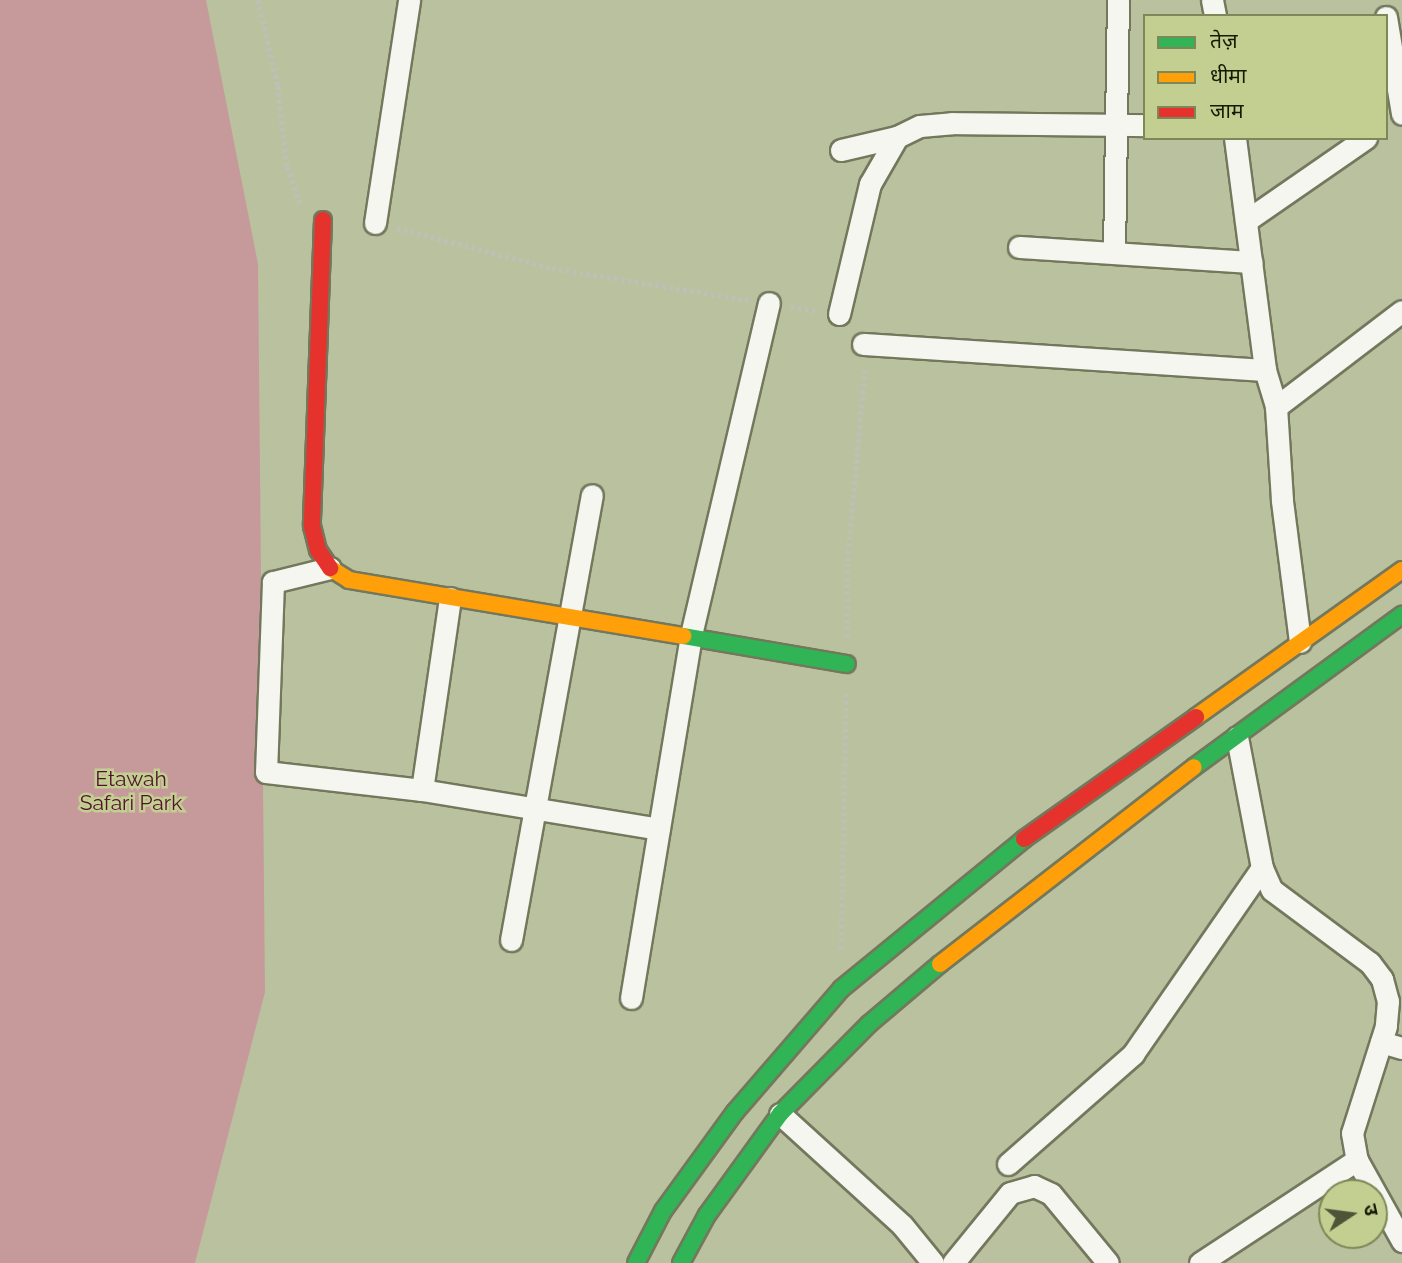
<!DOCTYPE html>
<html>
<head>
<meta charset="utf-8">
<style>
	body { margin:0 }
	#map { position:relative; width:1402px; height:1263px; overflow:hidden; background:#bac19e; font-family:Raleway,"Noto Sans Devanagari",sans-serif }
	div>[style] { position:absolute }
	.green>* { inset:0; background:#c6999b }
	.path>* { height:4.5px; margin-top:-2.25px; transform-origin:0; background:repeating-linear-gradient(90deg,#bec0b7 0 3.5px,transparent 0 7px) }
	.roads { filter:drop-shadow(2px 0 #73785d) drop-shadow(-2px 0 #73785d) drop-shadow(0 2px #73785d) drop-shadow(0 -2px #73785d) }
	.street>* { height:21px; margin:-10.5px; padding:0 10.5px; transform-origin:10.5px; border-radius:10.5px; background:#f5f6f0 }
	.fast>* { height:16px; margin:-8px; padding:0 8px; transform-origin:8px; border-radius:8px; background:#30b455 }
	.slow>* { height:16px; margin:-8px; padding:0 8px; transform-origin:8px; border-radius:8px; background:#ff9f0a }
	.jam>* { height:16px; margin:-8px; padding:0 8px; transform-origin:8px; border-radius:8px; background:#e5322d }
	span { translate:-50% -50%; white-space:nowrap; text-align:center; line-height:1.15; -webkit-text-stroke:5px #c2cf90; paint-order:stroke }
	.park-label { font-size:21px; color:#53112e }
	.legend { position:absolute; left:1143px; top:14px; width:245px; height:126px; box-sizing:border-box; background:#c2cf90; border:2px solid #7d8758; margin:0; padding:9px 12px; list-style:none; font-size:21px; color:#161a03 }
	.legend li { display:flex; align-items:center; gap:14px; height:35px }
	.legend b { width:35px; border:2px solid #7d8758 }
	.north { position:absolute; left:1318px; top:1179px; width:70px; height:70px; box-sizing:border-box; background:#c2cf90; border:2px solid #7d8758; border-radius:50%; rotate:77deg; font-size:19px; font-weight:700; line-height:28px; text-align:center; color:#161a03 }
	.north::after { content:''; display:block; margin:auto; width:24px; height:32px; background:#4f5439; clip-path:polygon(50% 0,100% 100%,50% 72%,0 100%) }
</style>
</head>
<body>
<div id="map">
	<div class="green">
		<i style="clip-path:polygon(0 0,206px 0,258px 264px,265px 992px,195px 1263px,0 1263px)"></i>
	</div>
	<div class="path">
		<i style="left:258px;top:0;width:88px;rotate:76.9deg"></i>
		<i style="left:278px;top:86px;width:81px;rotate:83.7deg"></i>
		<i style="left:287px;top:167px;width:38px;rotate:70deg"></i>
		<i style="left:397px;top:228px;width:160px;rotate:14.5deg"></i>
		<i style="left:552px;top:268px;width:199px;rotate:9.3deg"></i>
		<i style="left:791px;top:307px;width:26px;rotate:9deg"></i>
		<i style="left:847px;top:637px;width:76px;rotate:-90deg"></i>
		<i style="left:847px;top:561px;width:195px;rotate:-84.7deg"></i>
		<i style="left:841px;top:949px;width:257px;rotate:-88.9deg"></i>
	</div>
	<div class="roads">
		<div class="street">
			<i style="left:1212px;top:0;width:16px;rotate:79deg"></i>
			<i style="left:1386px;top:17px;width:98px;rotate:80.6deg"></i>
			<i style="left:1235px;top:138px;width:234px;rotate:82.6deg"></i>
			<i style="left:1265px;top:370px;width:39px;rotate:73deg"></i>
			<i style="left:1276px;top:407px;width:94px;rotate:86.3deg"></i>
			<i style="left:1282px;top:501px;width:142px;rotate:82.7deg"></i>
			<i style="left:841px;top:150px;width:57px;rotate:-13.1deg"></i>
			<i style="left:1246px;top:221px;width:146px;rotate:-34.7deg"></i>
			<i style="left:375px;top:223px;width:226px;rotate:-81.3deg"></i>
			<i style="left:1019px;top:247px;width:233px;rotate:3.7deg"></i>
			<i style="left:1114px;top:253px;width:253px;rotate:-89.1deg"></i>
			<i style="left:839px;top:314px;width:134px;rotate:-76.6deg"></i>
			<i style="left:870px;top:184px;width:54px;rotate:-60.1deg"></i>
			<i style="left:897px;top:137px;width:25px;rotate:-26deg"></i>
			<i style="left:920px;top:126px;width:32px;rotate:-5deg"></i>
			<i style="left:952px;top:123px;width:193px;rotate:0.6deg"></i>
			<i style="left:863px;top:344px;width:403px;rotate:3.7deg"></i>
			<i style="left:1276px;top:407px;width:158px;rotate:-37.3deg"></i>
			<i style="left:330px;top:568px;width:59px;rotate:166.2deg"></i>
			<i style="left:273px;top:582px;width:190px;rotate:92.1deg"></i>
			<i style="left:266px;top:772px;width:157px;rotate:6.6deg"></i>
			<i style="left:422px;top:790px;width:240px;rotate:9.3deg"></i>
			<i style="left:1237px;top:737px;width:133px;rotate:79.2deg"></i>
			<i style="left:1262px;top:868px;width:24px;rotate:66deg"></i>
			<i style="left:1272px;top:890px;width:122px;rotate:36.7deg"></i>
			<i style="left:1370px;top:963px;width:20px;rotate:53deg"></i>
			<i style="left:1382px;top:979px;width:23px;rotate:75deg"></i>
			<i style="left:1388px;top:1001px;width:25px;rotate:95deg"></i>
			<i style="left:1386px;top:1026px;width:112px;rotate:107.6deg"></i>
			<i style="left:1352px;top:1133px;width:27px;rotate:80deg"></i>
			<i style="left:1357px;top:1160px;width:93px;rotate:60.9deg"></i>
			<i style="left:422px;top:790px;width:194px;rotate:-81.7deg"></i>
			<i style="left:511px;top:940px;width:452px;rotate:-79.7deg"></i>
			<i style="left:631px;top:998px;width:368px;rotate:-80.6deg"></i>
			<i style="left:691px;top:635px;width:341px;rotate:-76.8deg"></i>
			<i style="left:1381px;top:1042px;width:22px;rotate:16deg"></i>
			<i style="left:780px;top:1114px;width:165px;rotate:42.3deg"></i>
			<i style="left:902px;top:1225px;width:49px;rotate:50.8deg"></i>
			<i style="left:1008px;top:1164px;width:167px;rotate:-41.3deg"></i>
			<i style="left:1133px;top:1054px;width:226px;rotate:-55.3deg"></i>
			<i style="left:953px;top:1263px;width:90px;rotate:-50.8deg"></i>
			<i style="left:1010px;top:1193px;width:25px;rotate:-16deg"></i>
			<i style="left:1034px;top:1186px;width:19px;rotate:25deg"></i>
			<i style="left:1051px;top:1194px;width:89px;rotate:50.4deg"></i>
			<i style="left:1200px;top:1263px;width:188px;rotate:-33.3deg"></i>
		</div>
		<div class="fast">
			<i style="left:683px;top:636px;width:166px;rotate:9.7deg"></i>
			<i style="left:1194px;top:767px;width:258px;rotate:-36.2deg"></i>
			<i style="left:636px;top:1263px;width:59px;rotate:-62.6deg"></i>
			<i style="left:663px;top:1211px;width:122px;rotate:-54deg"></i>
			<i style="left:735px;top:1112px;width:162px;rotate:-49.2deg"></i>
			<i style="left:841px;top:989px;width:237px;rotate:-39.3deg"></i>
			<i style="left:681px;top:1263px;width:55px;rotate:-61.6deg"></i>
			<i style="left:707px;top:1215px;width:125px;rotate:-54.1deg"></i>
			<i style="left:780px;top:1114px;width:127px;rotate:-45.3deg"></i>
			<i style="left:869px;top:1024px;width:93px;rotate:-40.2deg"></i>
		</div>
		<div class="slow">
			<i style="left:330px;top:568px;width:22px;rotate:32deg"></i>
			<i style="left:349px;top:580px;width:339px;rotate:9.5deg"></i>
			<i style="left:1196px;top:717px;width:253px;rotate:-35.5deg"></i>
			<i style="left:940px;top:964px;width:321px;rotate:-37.8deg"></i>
		</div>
		<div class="jam">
			<i style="left:323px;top:220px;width:306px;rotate:92.1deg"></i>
			<i style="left:312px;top:526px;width:25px;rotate:76deg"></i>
			<i style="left:318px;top:550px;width:22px;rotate:56deg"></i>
			<i style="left:1024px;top:839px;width:211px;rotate:-35.3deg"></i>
		</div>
	</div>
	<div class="park-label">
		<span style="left:131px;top:791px">Etawah<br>Safari Park</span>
	</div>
	<ul class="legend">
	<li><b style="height:9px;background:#30b455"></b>तेज़</li>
	<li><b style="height:9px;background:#ff9f0a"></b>धीमा</li>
	<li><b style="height:9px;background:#e5322d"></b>जाम</li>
	</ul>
	<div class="north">उ</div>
</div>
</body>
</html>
